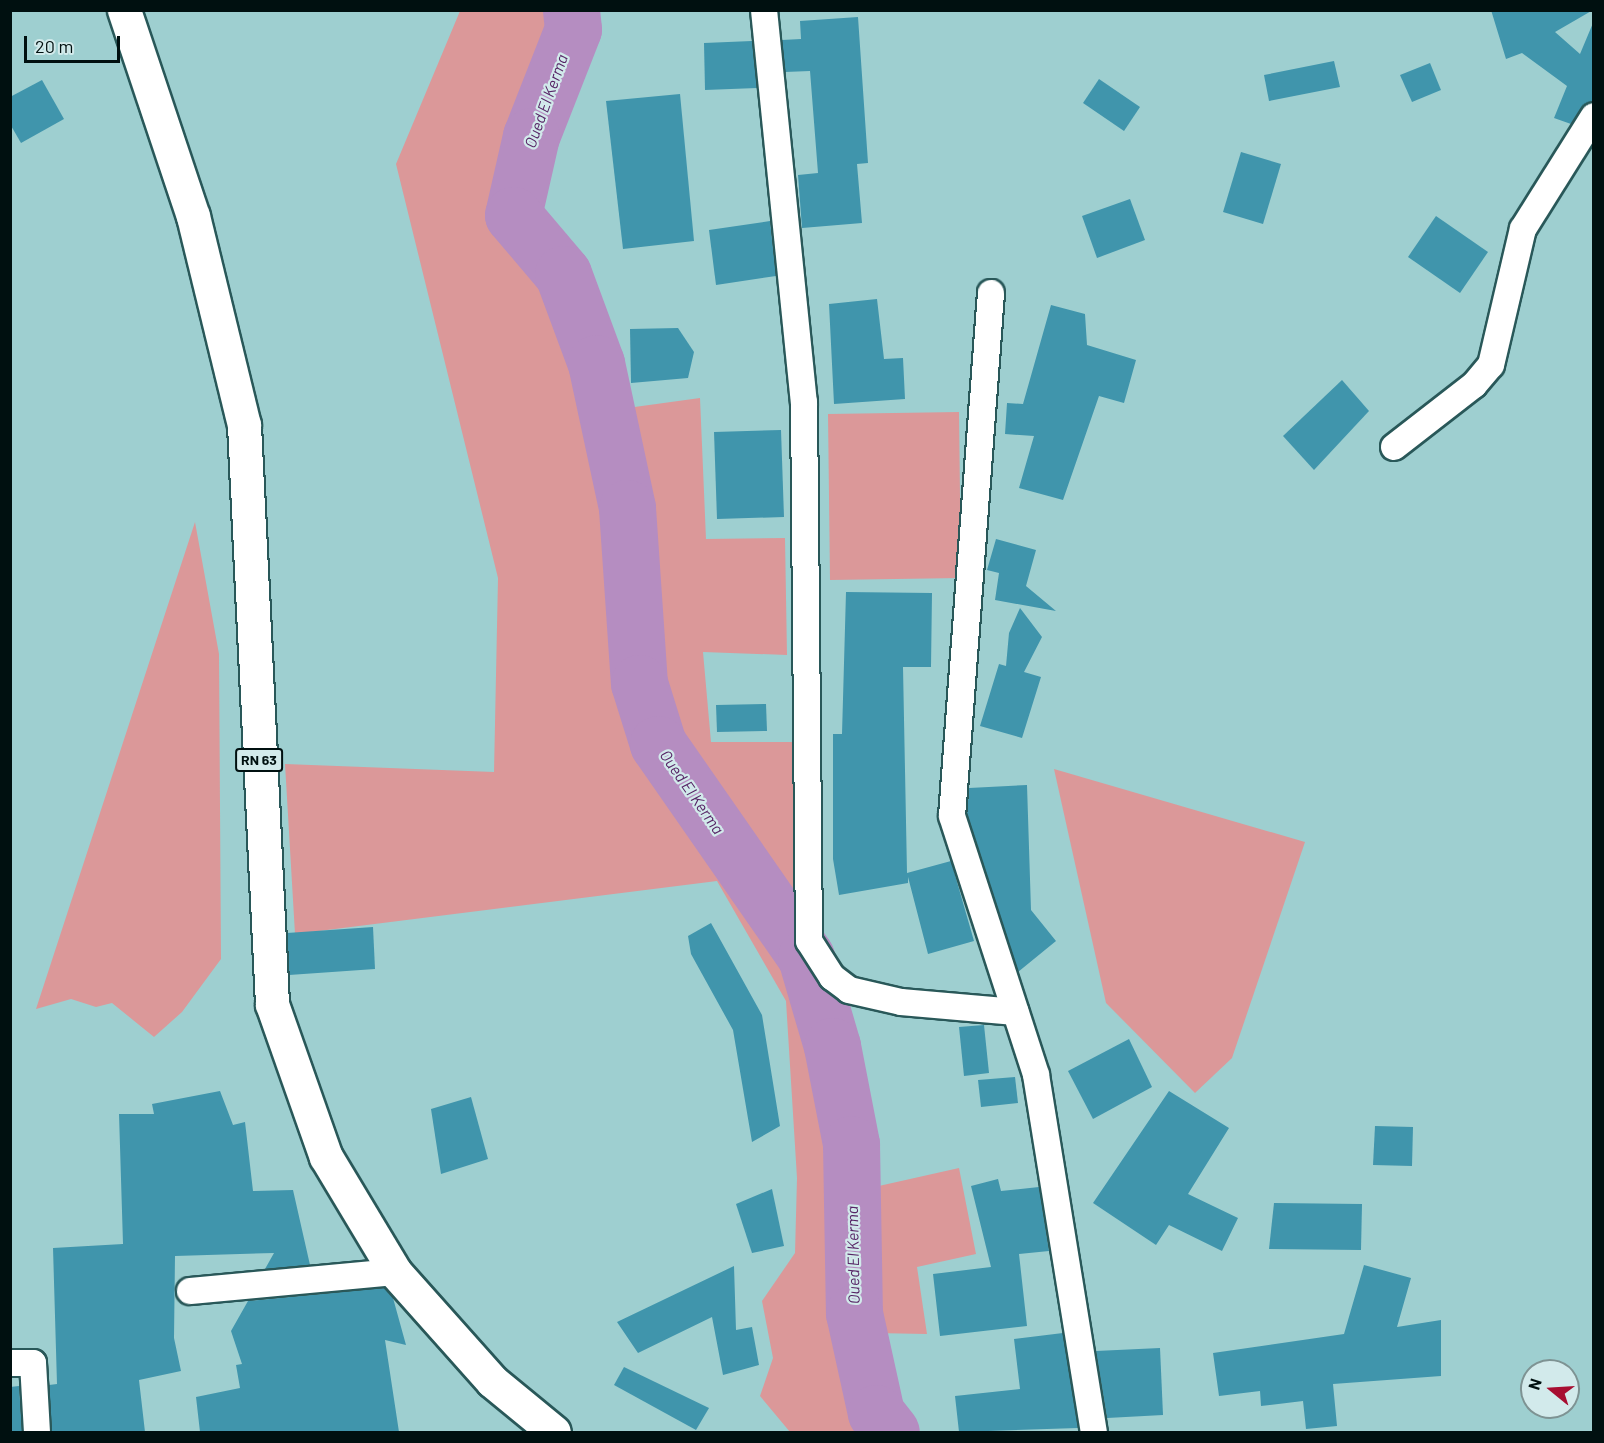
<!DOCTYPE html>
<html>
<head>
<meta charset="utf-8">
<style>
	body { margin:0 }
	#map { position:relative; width:1604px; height:1443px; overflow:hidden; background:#9ecfd0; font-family:Barlow,sans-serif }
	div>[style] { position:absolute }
	.green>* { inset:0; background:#db9899 }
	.river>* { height:57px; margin:-28.5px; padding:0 28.5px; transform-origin:28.5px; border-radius:28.5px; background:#b58dc1 }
	.building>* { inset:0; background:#4095ac }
	.roads { filter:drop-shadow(2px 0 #295859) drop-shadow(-2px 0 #295859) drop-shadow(0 2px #295859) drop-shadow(0 -2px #295859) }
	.minor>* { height:26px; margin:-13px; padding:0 13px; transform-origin:13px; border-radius:13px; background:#fff }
	.primary>* { height:33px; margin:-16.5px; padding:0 16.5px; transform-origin:16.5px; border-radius:16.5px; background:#fff }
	span { translate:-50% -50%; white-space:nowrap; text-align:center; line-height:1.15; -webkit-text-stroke:4.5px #d2eaeb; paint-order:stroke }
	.shield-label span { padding:2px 4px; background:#d2eaeb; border:2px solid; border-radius:4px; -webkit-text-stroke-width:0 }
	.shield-label { font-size:14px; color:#001010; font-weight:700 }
	.water-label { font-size:16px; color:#562465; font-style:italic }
	.frame { position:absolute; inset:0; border:12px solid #001010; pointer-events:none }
	.north { position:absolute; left:1520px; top:1359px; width:60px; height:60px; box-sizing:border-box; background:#d2eaeb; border:2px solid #7e9393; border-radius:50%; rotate:288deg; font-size:16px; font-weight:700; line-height:24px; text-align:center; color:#001010 }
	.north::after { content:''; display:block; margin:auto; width:21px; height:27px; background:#a70e31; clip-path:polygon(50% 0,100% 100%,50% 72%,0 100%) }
	.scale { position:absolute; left:24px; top:36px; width:96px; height:27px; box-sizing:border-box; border:3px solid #001010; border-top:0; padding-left:8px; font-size:18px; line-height:21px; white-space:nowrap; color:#001010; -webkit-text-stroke:4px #d2eaeb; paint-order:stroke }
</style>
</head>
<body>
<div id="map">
	<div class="green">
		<i style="clip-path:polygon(460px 11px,571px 11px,573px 29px,531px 136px,513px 215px,563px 274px,596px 363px,627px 508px,639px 683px,658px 744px,806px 957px,837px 1156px,842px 1327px,872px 1432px,790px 1432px,760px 1396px,773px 1358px,762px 1301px,795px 1253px,797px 1178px,786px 1001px,717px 881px,295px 934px,285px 764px,494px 772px,498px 578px,396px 164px)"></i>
		<i style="clip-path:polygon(700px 398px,706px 539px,785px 538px,787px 655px,703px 652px,711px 742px,792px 742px,798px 925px,673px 743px,651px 684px,636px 506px,620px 409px)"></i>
		<i style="clip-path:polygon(959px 412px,961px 578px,830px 580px,828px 414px)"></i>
		<i style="clip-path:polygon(195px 522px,219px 654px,221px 959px,182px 1012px,154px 1037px,112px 1003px,96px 1007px,71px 999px,36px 1009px)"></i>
		<i style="clip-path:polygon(1054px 769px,1305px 842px,1232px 1058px,1195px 1093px,1106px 1003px)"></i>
		<i style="clip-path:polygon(959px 1168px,976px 1254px,917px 1267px,927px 1334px,873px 1333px,861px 1190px)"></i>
	</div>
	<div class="river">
		<i style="left:571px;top:10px;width:19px;rotate:84deg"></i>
		<i style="left:573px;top:29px;width:115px;rotate:111.4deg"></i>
		<i style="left:531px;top:136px;width:81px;rotate:102.8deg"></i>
		<i style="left:513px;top:215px;width:77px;rotate:49.7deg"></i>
		<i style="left:563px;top:274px;width:95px;rotate:69.7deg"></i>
		<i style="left:596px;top:363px;width:148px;rotate:77.9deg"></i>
		<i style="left:627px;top:508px;width:175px;rotate:86.1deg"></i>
		<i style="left:639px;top:683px;width:64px;rotate:72.7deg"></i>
		<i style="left:658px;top:744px;width:259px;rotate:55.2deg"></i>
		<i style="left:806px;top:957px;width:93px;rotate:73.7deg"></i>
		<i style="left:832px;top:1046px;width:100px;rotate:79deg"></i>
		<i style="left:851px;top:1144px;width:169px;rotate:89deg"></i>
		<i style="left:854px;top:1313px;width:102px;rotate:77.6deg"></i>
		<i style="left:876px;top:1413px;width:24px;rotate:52deg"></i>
	</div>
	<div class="building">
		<i style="clip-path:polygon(1491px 10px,1593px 10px,1555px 32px,1580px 54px,1593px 23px,1593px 101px,1571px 124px,1554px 118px,1567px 86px,1522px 53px,1506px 59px)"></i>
		<i style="clip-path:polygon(858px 17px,868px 163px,857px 164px,862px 223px,802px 228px,798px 175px,818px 173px,810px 71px,785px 72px,782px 40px,801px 39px,800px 21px)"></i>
		<i style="clip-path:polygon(752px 41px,757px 88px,705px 90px,704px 43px)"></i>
		<i style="clip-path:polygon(1334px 61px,1340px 87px,1269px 101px,1264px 75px)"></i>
		<i style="clip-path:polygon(1430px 63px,1441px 90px,1412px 102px,1400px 75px)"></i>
		<i style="clip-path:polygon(1099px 79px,1140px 107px,1124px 131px,1083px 103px)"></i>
		<i style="clip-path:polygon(42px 80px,64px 119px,21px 143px,10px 124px,10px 97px)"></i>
		<i style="clip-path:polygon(680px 94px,694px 241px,623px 249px,606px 101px)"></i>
		<i style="clip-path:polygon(1241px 152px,1281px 164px,1263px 224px,1223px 212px)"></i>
		<i style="clip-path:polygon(1130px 199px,1145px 240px,1097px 258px,1082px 216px)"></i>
		<i style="clip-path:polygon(1436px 216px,1488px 252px,1460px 293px,1408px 257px)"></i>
		<i style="clip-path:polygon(770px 221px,776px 276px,716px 285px,709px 230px)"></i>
		<i style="clip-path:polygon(877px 299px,884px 359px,903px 358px,905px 399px,834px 404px,829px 304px)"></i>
		<i style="clip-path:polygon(1051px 305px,1085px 314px,1087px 345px,1136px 360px,1124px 403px,1099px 396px,1063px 500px,1019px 488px,1034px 436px,1005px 434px,1007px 403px,1023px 404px)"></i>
		<i style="clip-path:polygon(678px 328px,694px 352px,688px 378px,631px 383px,630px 329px)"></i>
		<i style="clip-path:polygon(1342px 380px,1369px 411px,1314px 470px,1283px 436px)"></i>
		<i style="clip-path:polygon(781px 430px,784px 517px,717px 519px,714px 432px)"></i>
		<i style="clip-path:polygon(996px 539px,1036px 550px,1026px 586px,1056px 611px,995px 600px,999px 573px,987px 570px)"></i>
		<i style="clip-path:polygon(846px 592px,932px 593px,931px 667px,903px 667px,907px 873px,951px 861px,974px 941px,928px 954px,908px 877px,908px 883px,839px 895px,833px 859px,833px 734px,842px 734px)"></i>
		<i style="clip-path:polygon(1020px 608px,1042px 637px,1024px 672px,1041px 677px,1022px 738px,980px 726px,999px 664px,1006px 666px,1009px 633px)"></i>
		<i style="clip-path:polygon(766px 704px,767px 731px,717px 732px,716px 705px)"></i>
		<i style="clip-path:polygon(1027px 785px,1031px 910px,1056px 941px,1018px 972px,967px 814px,969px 788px)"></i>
		<i style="clip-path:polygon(711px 923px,762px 1015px,780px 1126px,752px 1142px,733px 1030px,691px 954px,688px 936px)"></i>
		<i style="clip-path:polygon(373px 927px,375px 969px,289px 975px,287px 933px)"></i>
		<i style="clip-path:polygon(984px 1025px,989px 1073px,964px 1076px,959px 1027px)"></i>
		<i style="clip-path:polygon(1129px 1039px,1152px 1087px,1093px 1119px,1068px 1071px)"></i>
		<i style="clip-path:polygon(1015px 1077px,1018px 1103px,981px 1107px,978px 1080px)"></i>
		<i style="clip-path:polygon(220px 1091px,233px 1125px,245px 1122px,253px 1191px,293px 1190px,310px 1265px,265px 1269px,274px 1253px,175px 1256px,174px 1338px,181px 1371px,139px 1380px,145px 1432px,52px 1432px,49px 1385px,57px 1384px,53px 1248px,123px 1244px,119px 1114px,154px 1114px,152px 1104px)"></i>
		<i style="clip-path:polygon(1169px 1091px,1229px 1128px,1188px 1194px,1238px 1218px,1222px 1251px,1169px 1225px,1156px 1245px,1093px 1203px)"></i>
		<i style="clip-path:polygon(471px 1097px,488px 1159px,441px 1174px,431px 1109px)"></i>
		<i style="clip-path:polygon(1375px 1126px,1413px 1127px,1412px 1166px,1373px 1165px)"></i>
		<i style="clip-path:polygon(998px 1179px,1001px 1191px,1039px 1187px,1049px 1251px,1019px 1254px,1027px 1326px,940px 1336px,933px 1274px,991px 1267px,971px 1186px)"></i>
		<i style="clip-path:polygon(772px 1189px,784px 1246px,752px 1253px,736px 1204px)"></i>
		<i style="clip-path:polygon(1274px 1203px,1362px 1204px,1361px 1250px,1269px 1249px)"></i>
		<i style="clip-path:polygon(1364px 1265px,1411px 1278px,1397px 1327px,1441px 1320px,1441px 1376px,1333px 1384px,1337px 1426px,1306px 1429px,1303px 1401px,1261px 1406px,1260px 1391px,1219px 1396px,1213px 1353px,1344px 1334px)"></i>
		<i style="clip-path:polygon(734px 1266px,736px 1330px,752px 1327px,759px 1365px,723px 1375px,712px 1317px,638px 1353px,617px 1322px)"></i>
		<i style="clip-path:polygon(384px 1288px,393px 1298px,406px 1345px,385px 1340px,399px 1432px,200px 1432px,196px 1397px,240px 1388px,236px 1365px,242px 1364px,231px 1331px,248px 1301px)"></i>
		<i style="clip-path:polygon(1063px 1333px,1078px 1428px,959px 1432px,955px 1396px,1020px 1389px,1014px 1339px)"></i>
		<i style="clip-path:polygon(1160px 1348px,1163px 1415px,1107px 1418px,1096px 1351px)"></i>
		<i style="clip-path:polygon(624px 1367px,709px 1408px,696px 1430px,614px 1385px)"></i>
		<i style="clip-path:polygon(19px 1386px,22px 1432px,10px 1432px,10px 1387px)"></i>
	</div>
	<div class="roads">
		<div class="minor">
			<i style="left:764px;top:10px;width:394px;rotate:84.2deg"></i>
			<i style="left:804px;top:402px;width:539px;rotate:89.47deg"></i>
			<i style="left:809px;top:941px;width:43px;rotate:57.4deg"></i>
			<i style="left:832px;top:977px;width:21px;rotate:37deg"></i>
			<i style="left:849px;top:990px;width:53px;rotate:13deg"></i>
			<i style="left:901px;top:1002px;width:115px;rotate:5deg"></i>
			<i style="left:991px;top:293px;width:524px;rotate:94.26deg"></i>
			<i style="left:952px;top:816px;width:272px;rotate:72deg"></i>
			<i style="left:1036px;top:1075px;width:362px;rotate:80.8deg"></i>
			<i style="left:1394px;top:447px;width:101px;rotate:-37.8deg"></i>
			<i style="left:1474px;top:385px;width:26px;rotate:-50deg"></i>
			<i style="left:1491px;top:365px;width:140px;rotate:-76.8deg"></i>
			<i style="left:1523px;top:229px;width:133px;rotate:-57.9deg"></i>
			<i style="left:190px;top:1291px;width:206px;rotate:-5.3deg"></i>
			<i style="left:10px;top:1363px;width:23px"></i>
			<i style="left:33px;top:1363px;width:69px;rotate:86.7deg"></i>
		</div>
		<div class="primary">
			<i style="left:124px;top:10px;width:217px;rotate:71.5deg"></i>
			<i style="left:193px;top:216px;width:215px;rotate:76.3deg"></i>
			<i style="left:244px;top:425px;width:580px;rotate:87.23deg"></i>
			<i style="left:272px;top:1004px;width:162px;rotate:70.6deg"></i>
			<i style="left:326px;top:1157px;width:134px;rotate:59deg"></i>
			<i style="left:395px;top:1272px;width:146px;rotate:48.3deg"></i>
			<i style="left:492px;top:1381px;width:80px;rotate:39.4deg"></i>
		</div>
	</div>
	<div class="shield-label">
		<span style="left:259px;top:760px">RN 63</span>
	</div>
	<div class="water-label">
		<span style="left:546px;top:101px;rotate:-70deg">Oued El Kerma</span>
		<span style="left:692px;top:792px;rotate:55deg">Oued El Kerma</span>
		<span style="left:853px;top:1255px;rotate:-91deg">Oued El Kerma</span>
	</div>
	<div class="frame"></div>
	<div class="north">N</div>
	<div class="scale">20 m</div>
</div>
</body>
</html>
